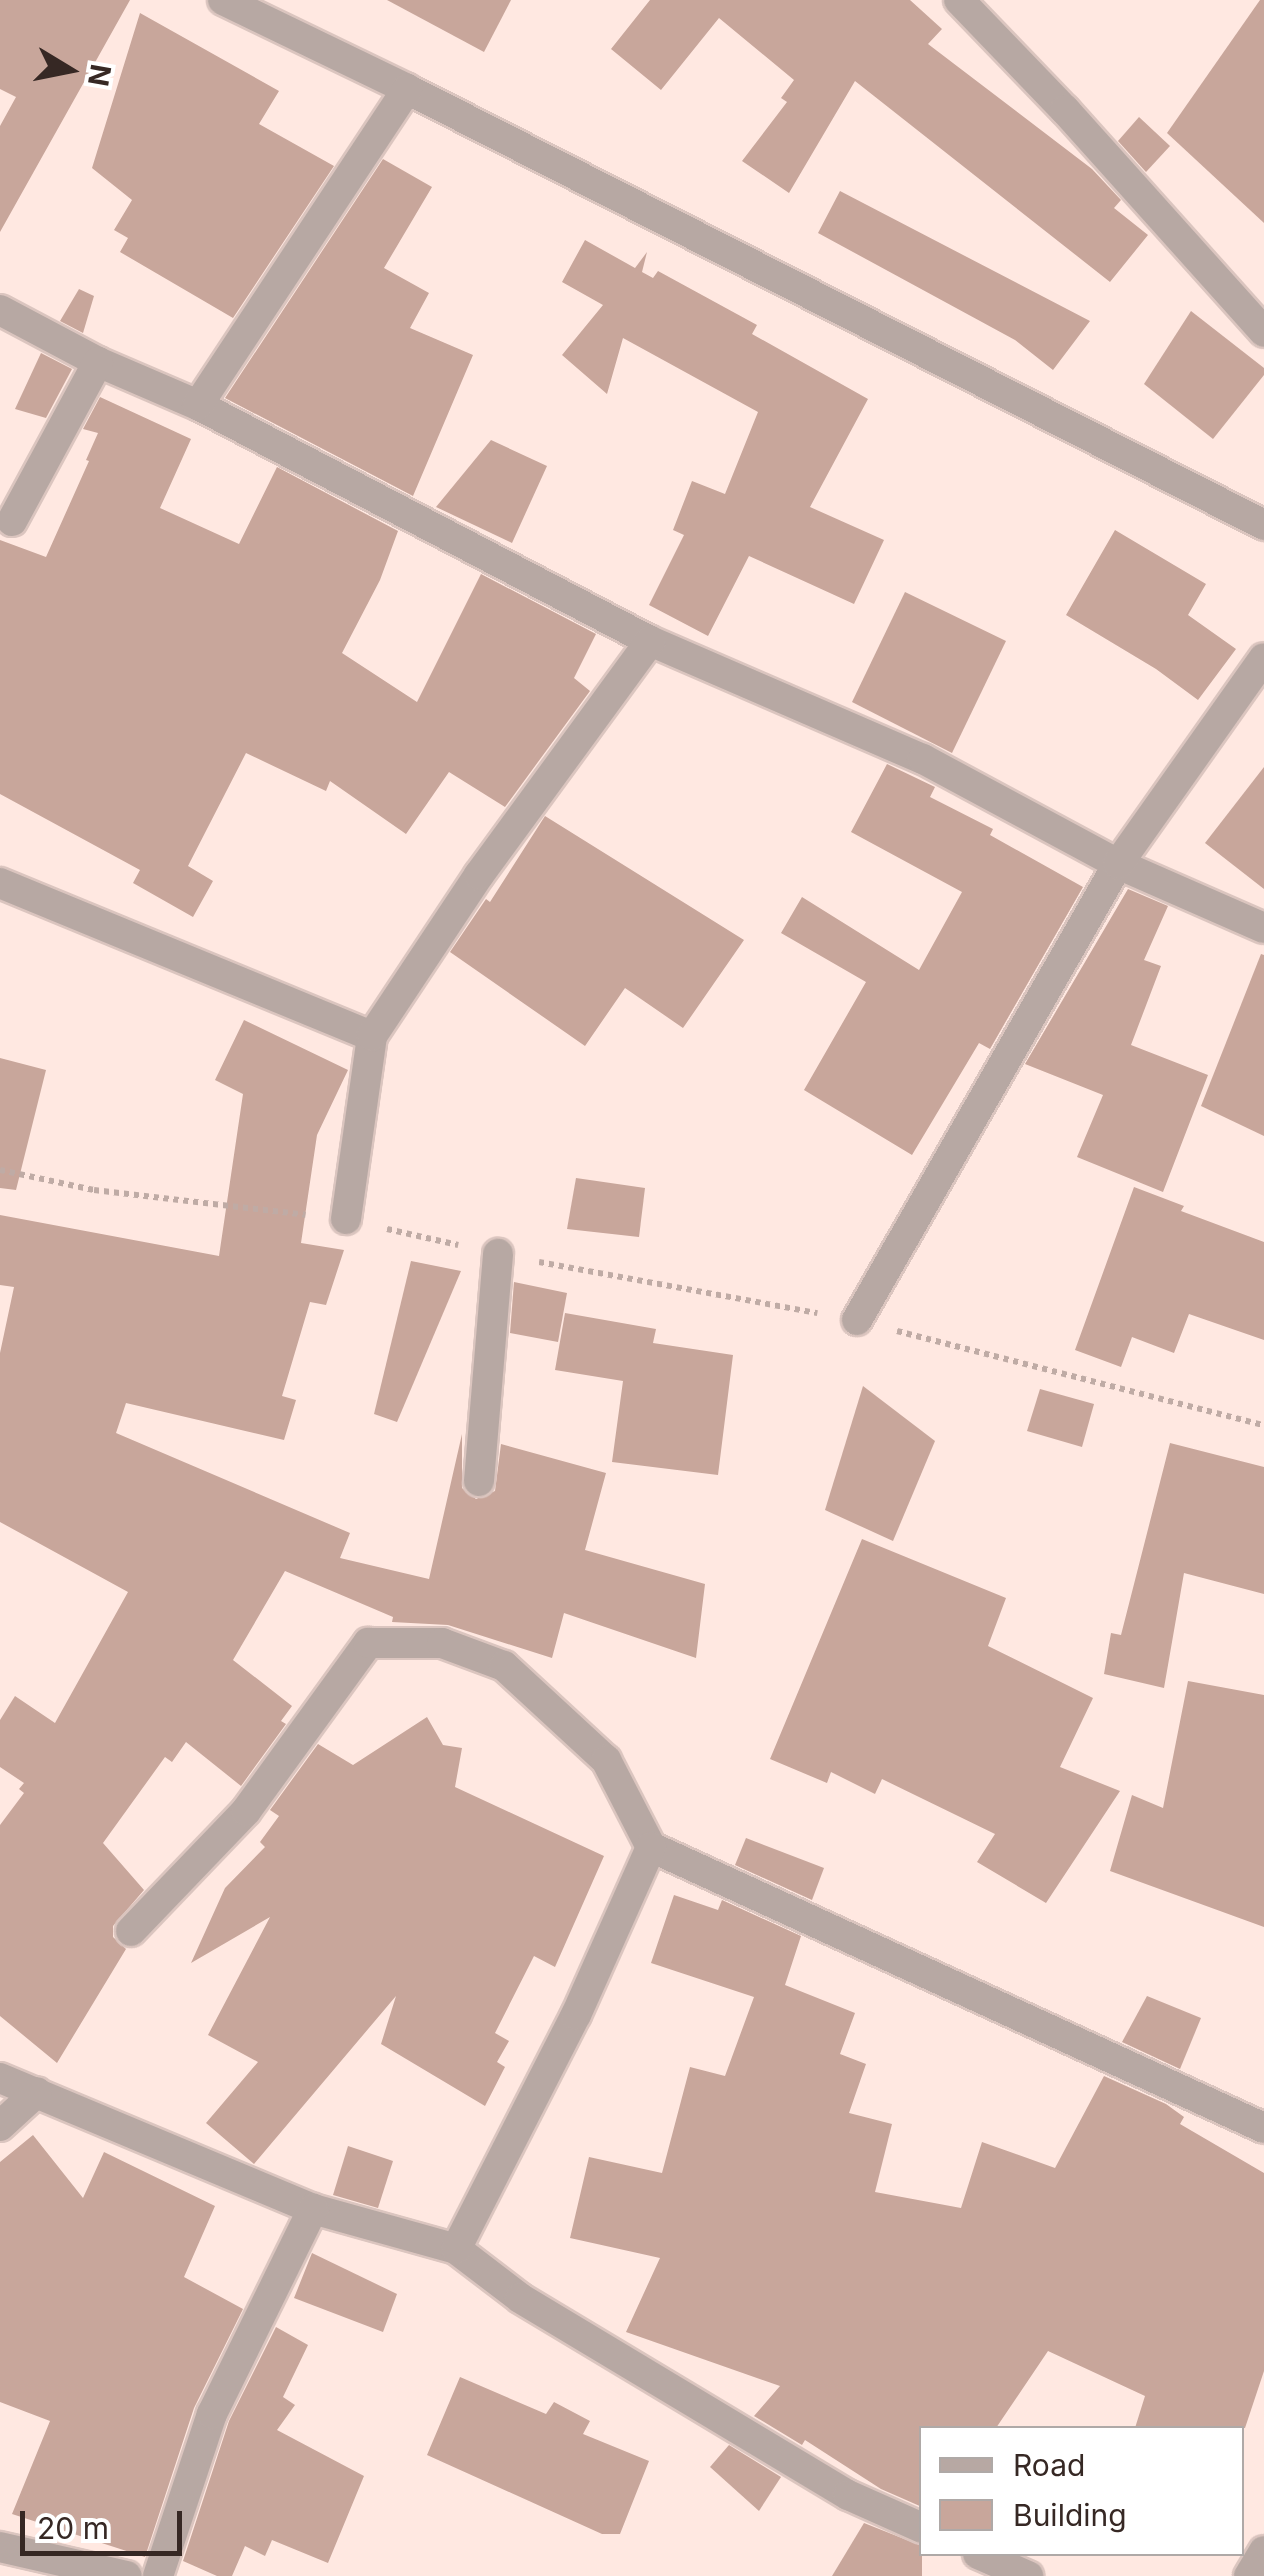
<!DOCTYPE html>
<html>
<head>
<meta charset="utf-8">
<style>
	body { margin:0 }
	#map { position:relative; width:1264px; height:2576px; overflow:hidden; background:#ffe8e1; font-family:Inter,sans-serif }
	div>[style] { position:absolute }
	.building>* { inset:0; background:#c8a69b }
	.path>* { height:6px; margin-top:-3px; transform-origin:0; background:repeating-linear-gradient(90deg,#bfaba5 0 5px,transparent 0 10px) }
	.roads { filter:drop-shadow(2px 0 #dbc5bf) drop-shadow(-2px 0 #dbc5bf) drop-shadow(0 2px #dbc5bf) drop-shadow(0 -2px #dbc5bf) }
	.minor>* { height:30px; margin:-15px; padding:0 15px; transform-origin:15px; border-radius:15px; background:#b7a8a3 }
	span { translate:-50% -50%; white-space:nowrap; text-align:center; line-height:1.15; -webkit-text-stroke:8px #fff; paint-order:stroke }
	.legend { position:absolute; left:919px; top:2426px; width:325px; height:130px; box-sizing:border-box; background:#fff; border:2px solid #afa9a7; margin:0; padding:12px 18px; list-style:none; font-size:30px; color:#362824 }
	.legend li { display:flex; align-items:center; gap:20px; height:50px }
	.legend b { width:50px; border:2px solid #afa9a7 }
	.north { position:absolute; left:20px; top:20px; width:100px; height:100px; -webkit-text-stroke:8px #fff; paint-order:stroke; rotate:100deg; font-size:28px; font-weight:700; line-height:40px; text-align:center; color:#362824 }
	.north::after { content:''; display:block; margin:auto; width:35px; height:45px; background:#362824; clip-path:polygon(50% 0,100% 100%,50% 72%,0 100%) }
	.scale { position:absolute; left:20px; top:2511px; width:162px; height:45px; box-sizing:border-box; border:5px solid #362824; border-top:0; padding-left:12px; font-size:30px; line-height:35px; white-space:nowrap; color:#362824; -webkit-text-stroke:8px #fff; paint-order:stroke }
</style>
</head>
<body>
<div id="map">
	<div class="building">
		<i style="clip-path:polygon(0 0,130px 0,0 232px,0 126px,16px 97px,0 89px)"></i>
		<i style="clip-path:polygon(387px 0,511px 0,484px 52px)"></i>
		<i style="clip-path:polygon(650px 0,910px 0,942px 29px,928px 44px,1092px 169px,1121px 200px,1114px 208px,1148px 235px,1110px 282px,855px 81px,789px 193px,742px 161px,787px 102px,781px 98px,794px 80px,719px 18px,661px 90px,611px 49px)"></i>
		<i style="clip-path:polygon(1260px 0,1264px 0,1264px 223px,1167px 133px)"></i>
		<i style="clip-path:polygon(140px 13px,279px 91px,259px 124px,334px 166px,233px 318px,120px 252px,128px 238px,114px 230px,132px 200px,92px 168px)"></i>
		<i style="clip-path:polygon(1139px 117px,1170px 146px,1146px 172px,1118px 141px)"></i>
		<i style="clip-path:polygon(383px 159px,432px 187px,384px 268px,429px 293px,410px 328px,473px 355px,413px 496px,225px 398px)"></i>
		<i style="clip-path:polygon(840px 191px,1090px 321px,1053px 370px,1015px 340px,818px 233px)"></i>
		<i style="clip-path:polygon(585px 240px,635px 268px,647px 252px,642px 272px,653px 278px,658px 271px,757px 325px,752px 334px,868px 399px,810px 507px,884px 540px,854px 604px,749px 556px,708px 636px,649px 605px,684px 535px,673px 530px,692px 481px,725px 494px,758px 412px,623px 338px,607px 394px,562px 355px,603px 305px,562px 282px)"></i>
		<i style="clip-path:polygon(79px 289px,94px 296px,83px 333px,60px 321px)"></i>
		<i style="clip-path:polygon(1191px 311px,1264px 368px,1264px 375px,1213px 439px,1144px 384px)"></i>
		<i style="clip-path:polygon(41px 353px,72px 369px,46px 418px,15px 409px)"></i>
		<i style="clip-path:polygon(100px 397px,191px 439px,160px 508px,239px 544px,277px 467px,398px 531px,380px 580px,342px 653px,417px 702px,481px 574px,596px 634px,574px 678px,590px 691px,505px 807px,449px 772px,406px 834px,330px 781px,326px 791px,246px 753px,188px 866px,213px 881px,193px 917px,133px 883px,140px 870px,0 794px,0 540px,46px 557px,89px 461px,86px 460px,98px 433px,83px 429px)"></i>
		<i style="clip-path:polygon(491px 440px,547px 466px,512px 543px,436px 507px)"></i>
		<i style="clip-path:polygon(1115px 530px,1206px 584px,1188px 615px,1236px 649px,1198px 700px,1156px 669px,1066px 615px)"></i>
		<i style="clip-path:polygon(905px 592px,1006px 641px,952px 753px,852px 702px)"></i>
		<i style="clip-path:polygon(887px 764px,935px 787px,930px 797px,993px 829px,990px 835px,1083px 887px,990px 1049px,979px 1043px,912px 1155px,804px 1090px,866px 982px,781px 933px,802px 897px,919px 970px,962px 892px,851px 832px)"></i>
		<i style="clip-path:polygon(1264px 767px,1264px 889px,1205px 843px)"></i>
		<i style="clip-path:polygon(545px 816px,744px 940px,683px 1028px,625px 988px,585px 1046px,450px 952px,486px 899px,490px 902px)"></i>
		<i style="clip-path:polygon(1128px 889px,1168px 906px,1144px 960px,1161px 966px,1131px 1045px,1208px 1075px,1163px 1192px,1077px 1157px,1103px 1095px,1025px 1064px)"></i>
		<i style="clip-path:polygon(1261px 954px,1264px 955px,1264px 1136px,1201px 1106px)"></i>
		<i style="clip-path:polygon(244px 1020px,348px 1070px,317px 1135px,301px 1243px,344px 1250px,326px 1305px,310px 1302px,282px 1396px,296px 1400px,284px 1440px,126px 1403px,116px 1433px,350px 1533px,340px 1558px,429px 1579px,462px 1434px,462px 1488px,476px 1499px,495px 1491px,501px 1444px,606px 1473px,585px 1550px,705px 1584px,696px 1658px,564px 1613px,552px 1658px,448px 1625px,392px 1622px,393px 1617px,285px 1571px,233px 1660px,292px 1706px,281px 1721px,286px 1724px,241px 1786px,186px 1742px,172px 1762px,165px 1757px,103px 1843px,144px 1890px,113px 1926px,113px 1937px,126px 1949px,57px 2063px,0 2016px,0 1825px,24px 1793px,19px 1789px,24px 1783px,0 1767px,0 1720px,15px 1696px,55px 1723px,128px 1592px,0 1522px,0 1353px,14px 1287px,0 1285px,0 1215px,219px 1256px,243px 1094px,215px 1080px)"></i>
		<i style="clip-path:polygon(0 1058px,46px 1070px,16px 1190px,0 1188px)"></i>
		<i style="clip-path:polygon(576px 1178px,645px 1188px,639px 1237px,567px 1229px)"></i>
		<i style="clip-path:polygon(1134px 1187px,1184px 1206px,1181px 1211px,1264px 1242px,1264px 1340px,1189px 1314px,1174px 1353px,1132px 1337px,1121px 1367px,1075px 1350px)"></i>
		<i style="clip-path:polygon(411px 1261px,461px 1271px,397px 1422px,374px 1414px)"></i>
		<i style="clip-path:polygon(514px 1282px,567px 1293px,558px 1342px,510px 1333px)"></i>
		<i style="clip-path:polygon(565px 1313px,656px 1329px,653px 1343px,733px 1355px,718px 1475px,612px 1462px,623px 1381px,555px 1370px)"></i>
		<i style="clip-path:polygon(863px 1386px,935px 1441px,893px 1541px,825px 1510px)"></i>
		<i style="clip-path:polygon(1040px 1389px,1094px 1404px,1082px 1447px,1027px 1431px)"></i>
		<i style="clip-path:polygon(1170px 1443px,1264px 1467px,1264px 1594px,1184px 1573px,1164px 1688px,1104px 1674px,1111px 1633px,1121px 1635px)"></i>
		<i style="clip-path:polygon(862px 1539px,1006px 1598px,988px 1646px,1093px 1698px,1060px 1767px,1120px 1791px,1046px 1903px,977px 1862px,995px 1834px,882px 1779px,875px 1794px,831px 1772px,827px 1783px,770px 1759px)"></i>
		<i style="clip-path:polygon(1188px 1681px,1264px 1695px,1264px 1927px,1110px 1871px,1132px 1795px,1163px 1808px)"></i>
		<i style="clip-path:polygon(427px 1717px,443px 1745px,462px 1748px,455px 1787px,604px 1856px,555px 1967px,534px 1956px,495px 2033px,509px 2041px,497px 2062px,505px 2067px,485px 2106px,381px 2044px,396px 1996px,254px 2164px,206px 2123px,258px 2062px,208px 2035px,270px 1917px,191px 1963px,225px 1888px,265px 1847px,260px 1842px,279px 1816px,270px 1810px,318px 1744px,353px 1765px)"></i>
		<i style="clip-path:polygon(746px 1838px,824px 1868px,812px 1900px,735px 1865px)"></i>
		<i style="clip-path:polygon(674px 1895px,718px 1910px,722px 1900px,801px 1936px,785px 1985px,855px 2013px,840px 2054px,866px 2064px,849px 2113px,892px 2124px,875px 2192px,961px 2208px,982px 2142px,1055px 2168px,1104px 2076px,1166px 2104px,1184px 2117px,1180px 2124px,1264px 2173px,1264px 2371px,1245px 2428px,1135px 2428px,1145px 2396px,1048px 2351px,996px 2428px,922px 2428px,922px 2507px,881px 2489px,805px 2440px,802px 2445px,754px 2416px,780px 2386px,626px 2332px,660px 2258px,570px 2238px,589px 2157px,662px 2173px,690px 2067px,725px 2076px,754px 1997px,651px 1963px)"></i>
		<i style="clip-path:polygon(1147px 1996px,1201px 2018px,1180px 2069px,1122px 2042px)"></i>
		<i style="clip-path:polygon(33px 2135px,83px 2198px,104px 2152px,215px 2206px,184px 2277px,243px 2309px,194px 2408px,145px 2557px,12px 2514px,50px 2421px,0 2402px,0 2162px)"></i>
		<i style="clip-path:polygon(348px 2146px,393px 2161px,378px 2208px,333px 2195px)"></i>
		<i style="clip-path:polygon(312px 2253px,397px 2294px,383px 2332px,294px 2298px)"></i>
		<i style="clip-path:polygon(276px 2327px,308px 2345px,283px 2397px,295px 2405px,277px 2430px,364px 2476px,328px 2563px,272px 2540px,265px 2556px,245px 2546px,232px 2576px,217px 2576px,183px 2561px,229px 2421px)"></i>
		<i style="clip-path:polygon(460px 2377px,546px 2414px,554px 2402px,590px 2421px,583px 2434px,649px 2461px,620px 2534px,602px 2534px,427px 2455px)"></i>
		<i style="clip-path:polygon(729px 2445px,781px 2477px,759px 2511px,710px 2467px)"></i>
		<i style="clip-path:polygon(864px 2523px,922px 2546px,922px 2576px,832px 2576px)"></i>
	</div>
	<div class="path">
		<i style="left:0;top:1170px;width:96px;rotate:12deg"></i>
		<i style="left:94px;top:1190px;width:213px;rotate:6.7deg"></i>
		<i style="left:387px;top:1229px;width:73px;rotate:12.7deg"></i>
		<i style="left:539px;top:1262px;width:283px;rotate:10.4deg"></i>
		<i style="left:897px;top:1331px;width:379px;rotate:14.4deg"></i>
	</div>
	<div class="roads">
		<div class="minor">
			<i style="left:223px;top:0;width:204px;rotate:25.8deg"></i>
			<i style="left:407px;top:89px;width:962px;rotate:26.96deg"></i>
			<i style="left:959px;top:0;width:153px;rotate:46.1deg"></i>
			<i style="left:1065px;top:110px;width:298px;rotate:48.1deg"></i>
			<i style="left:0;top:310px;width:111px;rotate:28deg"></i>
			<i style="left:98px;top:362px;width:109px;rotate:23.3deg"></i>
			<i style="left:198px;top:405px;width:510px;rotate:27.57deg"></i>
			<i style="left:650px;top:641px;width:297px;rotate:23.4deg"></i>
			<i style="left:923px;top:759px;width:221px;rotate:28.3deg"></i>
			<i style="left:1118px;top:864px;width:159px;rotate:23.7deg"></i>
			<i style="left:198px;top:405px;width:379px;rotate:-56.5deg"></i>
			<i style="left:12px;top:521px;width:181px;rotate:-61.6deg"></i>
			<i style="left:0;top:883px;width:402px;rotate:22.4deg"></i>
			<i style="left:346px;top:1219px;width:185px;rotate:-81.9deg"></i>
			<i style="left:372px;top:1036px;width:193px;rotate:-56.4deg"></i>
			<i style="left:479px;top:875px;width:290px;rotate:-53.8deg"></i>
			<i style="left:857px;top:1320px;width:525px;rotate:-60.21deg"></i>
			<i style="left:1118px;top:864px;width:252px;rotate:-54.7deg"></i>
			<i style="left:479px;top:1481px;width:228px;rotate:-85.2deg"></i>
			<i style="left:131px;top:1931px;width:166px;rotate:-46.2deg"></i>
			<i style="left:246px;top:1811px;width:208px;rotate:-54deg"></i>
			<i style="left:368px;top:1643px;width:74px"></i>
			<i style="left:442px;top:1643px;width:66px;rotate:20.4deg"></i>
			<i style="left:504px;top:1666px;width:139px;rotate:42.7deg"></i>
			<i style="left:606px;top:1760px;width:98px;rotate:62.7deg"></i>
			<i style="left:651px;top:1847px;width:674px;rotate:24.63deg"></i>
			<i style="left:0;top:2078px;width:339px;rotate:22.7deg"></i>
			<i style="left:313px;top:2209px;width:148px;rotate:15.6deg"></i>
			<i style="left:456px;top:2249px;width:81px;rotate:37.4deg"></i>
			<i style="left:520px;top:2298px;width:383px;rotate:31deg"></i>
			<i style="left:848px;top:2495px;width:81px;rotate:24deg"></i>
			<i style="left:0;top:2126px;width:50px;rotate:-42.6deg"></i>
			<i style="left:456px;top:2249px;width:263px;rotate:-62.9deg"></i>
			<i style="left:576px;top:2015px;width:184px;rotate:-65.9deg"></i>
			<i style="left:0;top:2547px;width:130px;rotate:12.9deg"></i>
			<i style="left:978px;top:2554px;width:55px;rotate:23.7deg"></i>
			<i style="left:158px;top:2576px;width:171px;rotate:-71.6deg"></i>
			<i style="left:212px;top:2414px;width:229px;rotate:-63.8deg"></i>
			<i style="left:1249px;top:2576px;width:29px;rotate:-59deg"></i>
		</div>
	</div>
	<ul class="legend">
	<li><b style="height:12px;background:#b7a8a3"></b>Road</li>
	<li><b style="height:28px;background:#c8a69b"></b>Building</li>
	</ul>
	<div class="north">N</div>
	<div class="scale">20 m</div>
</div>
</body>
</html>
